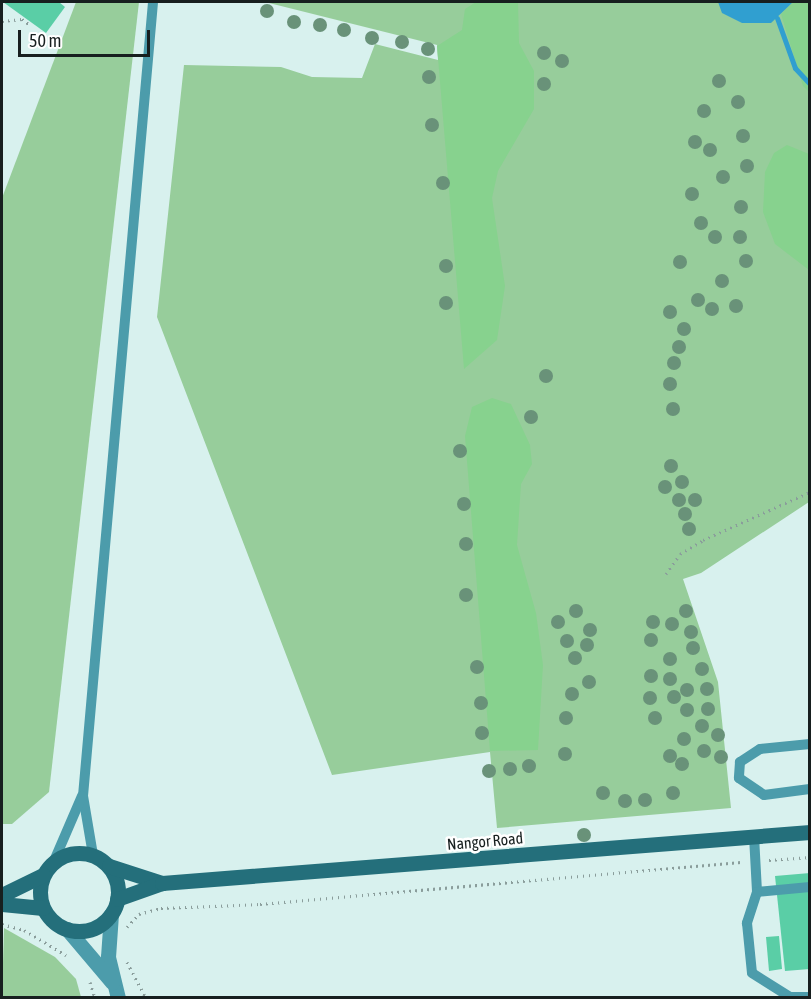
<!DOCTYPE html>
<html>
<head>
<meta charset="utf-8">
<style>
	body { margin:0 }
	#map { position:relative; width:811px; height:999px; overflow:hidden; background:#d8f1ee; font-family:"Asap Condensed",sans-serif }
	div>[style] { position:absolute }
	.green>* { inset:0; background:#97cd9b }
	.forest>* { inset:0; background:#87d28e }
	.water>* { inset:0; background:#309fd0 }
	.stream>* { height:5px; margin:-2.5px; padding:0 2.5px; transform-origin:2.5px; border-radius:2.5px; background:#309fd0 }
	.building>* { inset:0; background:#5acea6 }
	.path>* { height:3px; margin-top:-1.5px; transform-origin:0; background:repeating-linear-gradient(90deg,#8a9d9b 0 1.5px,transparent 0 6px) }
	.service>* { height:10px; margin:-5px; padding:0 5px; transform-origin:5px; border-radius:5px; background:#4c9cab }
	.minor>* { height:15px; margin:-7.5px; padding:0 7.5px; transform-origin:7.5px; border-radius:7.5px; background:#4c9cab }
	.secondary>* { height:15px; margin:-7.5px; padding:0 7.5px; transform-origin:7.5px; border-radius:7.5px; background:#246f7b }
	.secondary>.ring { margin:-7.5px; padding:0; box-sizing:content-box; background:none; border:15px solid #246f7b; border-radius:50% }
	.trees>* { width:14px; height:14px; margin:-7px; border-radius:50%; background:#699279 }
	span { translate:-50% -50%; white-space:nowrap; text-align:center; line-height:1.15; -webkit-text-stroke:5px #fff; paint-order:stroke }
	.street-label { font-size:16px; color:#171f1f }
	.frame { position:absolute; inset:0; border:3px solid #171f1f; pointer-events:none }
	.scale { position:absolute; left:18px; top:30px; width:132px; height:27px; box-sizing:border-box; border:3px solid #171f1f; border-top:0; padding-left:8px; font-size:18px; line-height:21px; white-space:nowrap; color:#171f1f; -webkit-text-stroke:4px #fff; paint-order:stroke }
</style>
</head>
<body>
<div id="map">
	<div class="green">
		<i style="clip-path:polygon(76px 2px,139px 2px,49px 792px,12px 824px,2px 824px,2px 198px)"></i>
		<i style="clip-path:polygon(265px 2px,809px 2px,809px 502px,701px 573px,683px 579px,718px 682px,731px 808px,497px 828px,490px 752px,332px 775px,157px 317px,184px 65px,281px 67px,312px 77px,362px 78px,375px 44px,438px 60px,437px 45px)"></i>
		<i style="clip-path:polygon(4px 928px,55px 957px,76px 979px,81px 997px,2px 997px)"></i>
	</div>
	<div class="forest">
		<i style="clip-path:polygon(476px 2px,518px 2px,519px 43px,534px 71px,534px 109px,498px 171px,492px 198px,505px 286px,497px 340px,464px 369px,437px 46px,462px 30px,465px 9px)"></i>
		<i style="clip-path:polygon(793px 2px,809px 2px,809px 92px,803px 86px,781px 14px)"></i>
		<i style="clip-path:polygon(787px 145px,809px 154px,809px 270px,775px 244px,763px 212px,765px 172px,774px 153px)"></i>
		<i style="clip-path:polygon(492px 398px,511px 404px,530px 445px,532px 464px,521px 484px,517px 545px,536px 613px,543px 665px,538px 750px,490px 751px,465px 436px,472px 407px)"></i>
	</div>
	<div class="water">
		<i style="clip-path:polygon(718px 2px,793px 2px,771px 23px,742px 23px,722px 13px)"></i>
	</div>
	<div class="stream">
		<i style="left:777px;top:18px;width:53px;rotate:70.2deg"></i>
		<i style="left:795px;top:68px;width:22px;rotate:47deg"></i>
	</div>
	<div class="building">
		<i style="clip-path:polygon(3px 2px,59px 2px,65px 7px,46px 33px)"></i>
		<i style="clip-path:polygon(810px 873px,810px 969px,785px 971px,775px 876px)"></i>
		<i style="clip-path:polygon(779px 936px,782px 969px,769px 971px,766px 937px)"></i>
	</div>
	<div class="path">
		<i style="left:2px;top:21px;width:20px;rotate:-6deg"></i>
		<i style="left:22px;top:19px;width:10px;rotate:37deg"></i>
		<i style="left:666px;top:574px;width:24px;rotate:-55deg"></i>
		<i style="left:680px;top:554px;width:27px;rotate:-31deg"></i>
		<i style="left:703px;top:540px;width:117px;rotate:-24.2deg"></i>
		<i style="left:769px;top:860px;width:41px;rotate:-4.2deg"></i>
		<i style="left:2px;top:924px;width:23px;rotate:15deg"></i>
		<i style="left:24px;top:930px;width:49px;rotate:30.8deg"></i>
		<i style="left:127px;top:927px;width:18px;rotate:-47deg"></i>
		<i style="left:139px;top:914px;width:23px;rotate:-15deg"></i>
		<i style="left:161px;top:908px;width:99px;rotate:-2.3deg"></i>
		<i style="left:260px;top:904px;width:483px;rotate:-5deg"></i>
		<i style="left:127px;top:962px;width:41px;rotate:62.2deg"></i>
		<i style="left:90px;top:982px;width:17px;rotate:73deg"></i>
	</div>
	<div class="service">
		<i style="left:810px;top:744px;width:50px;rotate:174.3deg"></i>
		<i style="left:760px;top:749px;width:24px;rotate:147deg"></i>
		<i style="left:740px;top:762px;width:16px;rotate:94deg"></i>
		<i style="left:739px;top:778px;width:30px;rotate:34deg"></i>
		<i style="left:764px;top:795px;width:46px;rotate:-7.4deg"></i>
		<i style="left:754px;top:836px;width:56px;rotate:86.9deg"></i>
		<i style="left:757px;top:892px;width:53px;rotate:-5.4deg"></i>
		<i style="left:93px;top:855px;width:60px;rotate:-99.6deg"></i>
		<i style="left:83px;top:796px;width:797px;rotate:-84.96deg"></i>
		<i style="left:54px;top:861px;width:71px;rotate:-66.7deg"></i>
		<i style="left:757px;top:892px;width:33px;rotate:108deg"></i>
		<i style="left:747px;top:923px;width:50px;rotate:84.3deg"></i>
		<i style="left:752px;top:973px;width:45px;rotate:32.3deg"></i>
		<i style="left:790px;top:997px;width:20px"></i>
	</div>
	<div class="minor">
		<i style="left:111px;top:914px;width:43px;rotate:94deg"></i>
		<i style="left:108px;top:957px;width:42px;rotate:76.3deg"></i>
		<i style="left:67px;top:929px;width:70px;rotate:49.7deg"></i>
	</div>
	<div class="secondary">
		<i class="ring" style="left:40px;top:853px;width:63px;height:63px"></i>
		<i style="left:109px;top:866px;width:56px;rotate:17.8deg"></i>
		<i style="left:2px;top:895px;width:46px;rotate:-26deg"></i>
		<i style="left:117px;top:899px;width:48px;rotate:-19.6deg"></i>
		<i style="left:162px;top:883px;width:650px;rotate:-4.5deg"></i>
		<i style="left:2px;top:904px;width:41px;rotate:5.6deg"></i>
	</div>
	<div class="trees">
		<i style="left:267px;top:11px"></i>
		<i style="left:294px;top:22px"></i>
		<i style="left:320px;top:25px"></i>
		<i style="left:344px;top:30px"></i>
		<i style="left:372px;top:38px"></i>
		<i style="left:402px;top:42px"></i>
		<i style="left:428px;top:49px"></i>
		<i style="left:544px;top:53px"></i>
		<i style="left:562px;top:61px"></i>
		<i style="left:429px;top:77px"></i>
		<i style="left:719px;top:81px"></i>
		<i style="left:544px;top:84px"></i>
		<i style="left:738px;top:102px"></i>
		<i style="left:704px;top:111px"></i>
		<i style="left:432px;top:125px"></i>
		<i style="left:743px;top:136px"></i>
		<i style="left:695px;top:142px"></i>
		<i style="left:710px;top:150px"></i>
		<i style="left:747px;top:166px"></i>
		<i style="left:723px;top:177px"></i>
		<i style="left:443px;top:183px"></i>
		<i style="left:692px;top:194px"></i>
		<i style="left:741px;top:207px"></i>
		<i style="left:701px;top:223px"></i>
		<i style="left:715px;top:237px"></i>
		<i style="left:740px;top:237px"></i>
		<i style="left:746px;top:261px"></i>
		<i style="left:680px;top:262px"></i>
		<i style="left:446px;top:266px"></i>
		<i style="left:722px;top:281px"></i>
		<i style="left:698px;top:300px"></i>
		<i style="left:446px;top:303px"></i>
		<i style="left:736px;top:306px"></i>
		<i style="left:712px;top:309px"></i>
		<i style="left:670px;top:312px"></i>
		<i style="left:684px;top:329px"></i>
		<i style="left:679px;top:347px"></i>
		<i style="left:674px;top:363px"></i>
		<i style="left:546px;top:376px"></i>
		<i style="left:670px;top:384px"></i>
		<i style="left:673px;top:409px"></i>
		<i style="left:531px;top:417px"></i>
		<i style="left:460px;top:451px"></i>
		<i style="left:671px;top:466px"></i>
		<i style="left:682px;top:482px"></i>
		<i style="left:665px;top:487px"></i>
		<i style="left:679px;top:500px"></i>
		<i style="left:695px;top:500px"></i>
		<i style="left:464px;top:504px"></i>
		<i style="left:685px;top:514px"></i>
		<i style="left:689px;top:529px"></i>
		<i style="left:466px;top:544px"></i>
		<i style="left:466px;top:595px"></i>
		<i style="left:576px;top:611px"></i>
		<i style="left:686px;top:611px"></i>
		<i style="left:558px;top:622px"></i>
		<i style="left:653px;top:622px"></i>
		<i style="left:672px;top:624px"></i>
		<i style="left:590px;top:630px"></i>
		<i style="left:691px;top:632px"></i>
		<i style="left:651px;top:640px"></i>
		<i style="left:567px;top:641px"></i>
		<i style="left:587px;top:645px"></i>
		<i style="left:693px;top:648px"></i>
		<i style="left:575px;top:658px"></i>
		<i style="left:670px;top:659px"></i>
		<i style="left:477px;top:667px"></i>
		<i style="left:702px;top:669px"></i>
		<i style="left:651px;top:676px"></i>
		<i style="left:670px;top:679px"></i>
		<i style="left:589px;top:682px"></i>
		<i style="left:707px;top:689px"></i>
		<i style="left:687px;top:690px"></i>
		<i style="left:572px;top:694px"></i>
		<i style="left:674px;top:697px"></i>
		<i style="left:650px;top:698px"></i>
		<i style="left:481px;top:703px"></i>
		<i style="left:708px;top:709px"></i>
		<i style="left:687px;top:710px"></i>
		<i style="left:566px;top:718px"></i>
		<i style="left:655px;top:718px"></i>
		<i style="left:702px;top:726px"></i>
		<i style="left:482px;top:733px"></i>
		<i style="left:718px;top:735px"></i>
		<i style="left:684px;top:739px"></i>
		<i style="left:704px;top:751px"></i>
		<i style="left:565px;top:754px"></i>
		<i style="left:670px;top:756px"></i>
		<i style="left:721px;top:757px"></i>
		<i style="left:682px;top:764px"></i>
		<i style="left:529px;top:766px"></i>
		<i style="left:510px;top:769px"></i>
		<i style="left:489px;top:771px"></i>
		<i style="left:603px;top:793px"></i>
		<i style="left:673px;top:793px"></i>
		<i style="left:645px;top:800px"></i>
		<i style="left:625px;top:801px"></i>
		<i style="left:584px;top:835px"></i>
	</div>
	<div class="street-label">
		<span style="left:485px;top:841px;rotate:-5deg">Nangor Road</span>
	</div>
	<div class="frame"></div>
	<div class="scale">50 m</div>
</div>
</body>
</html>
